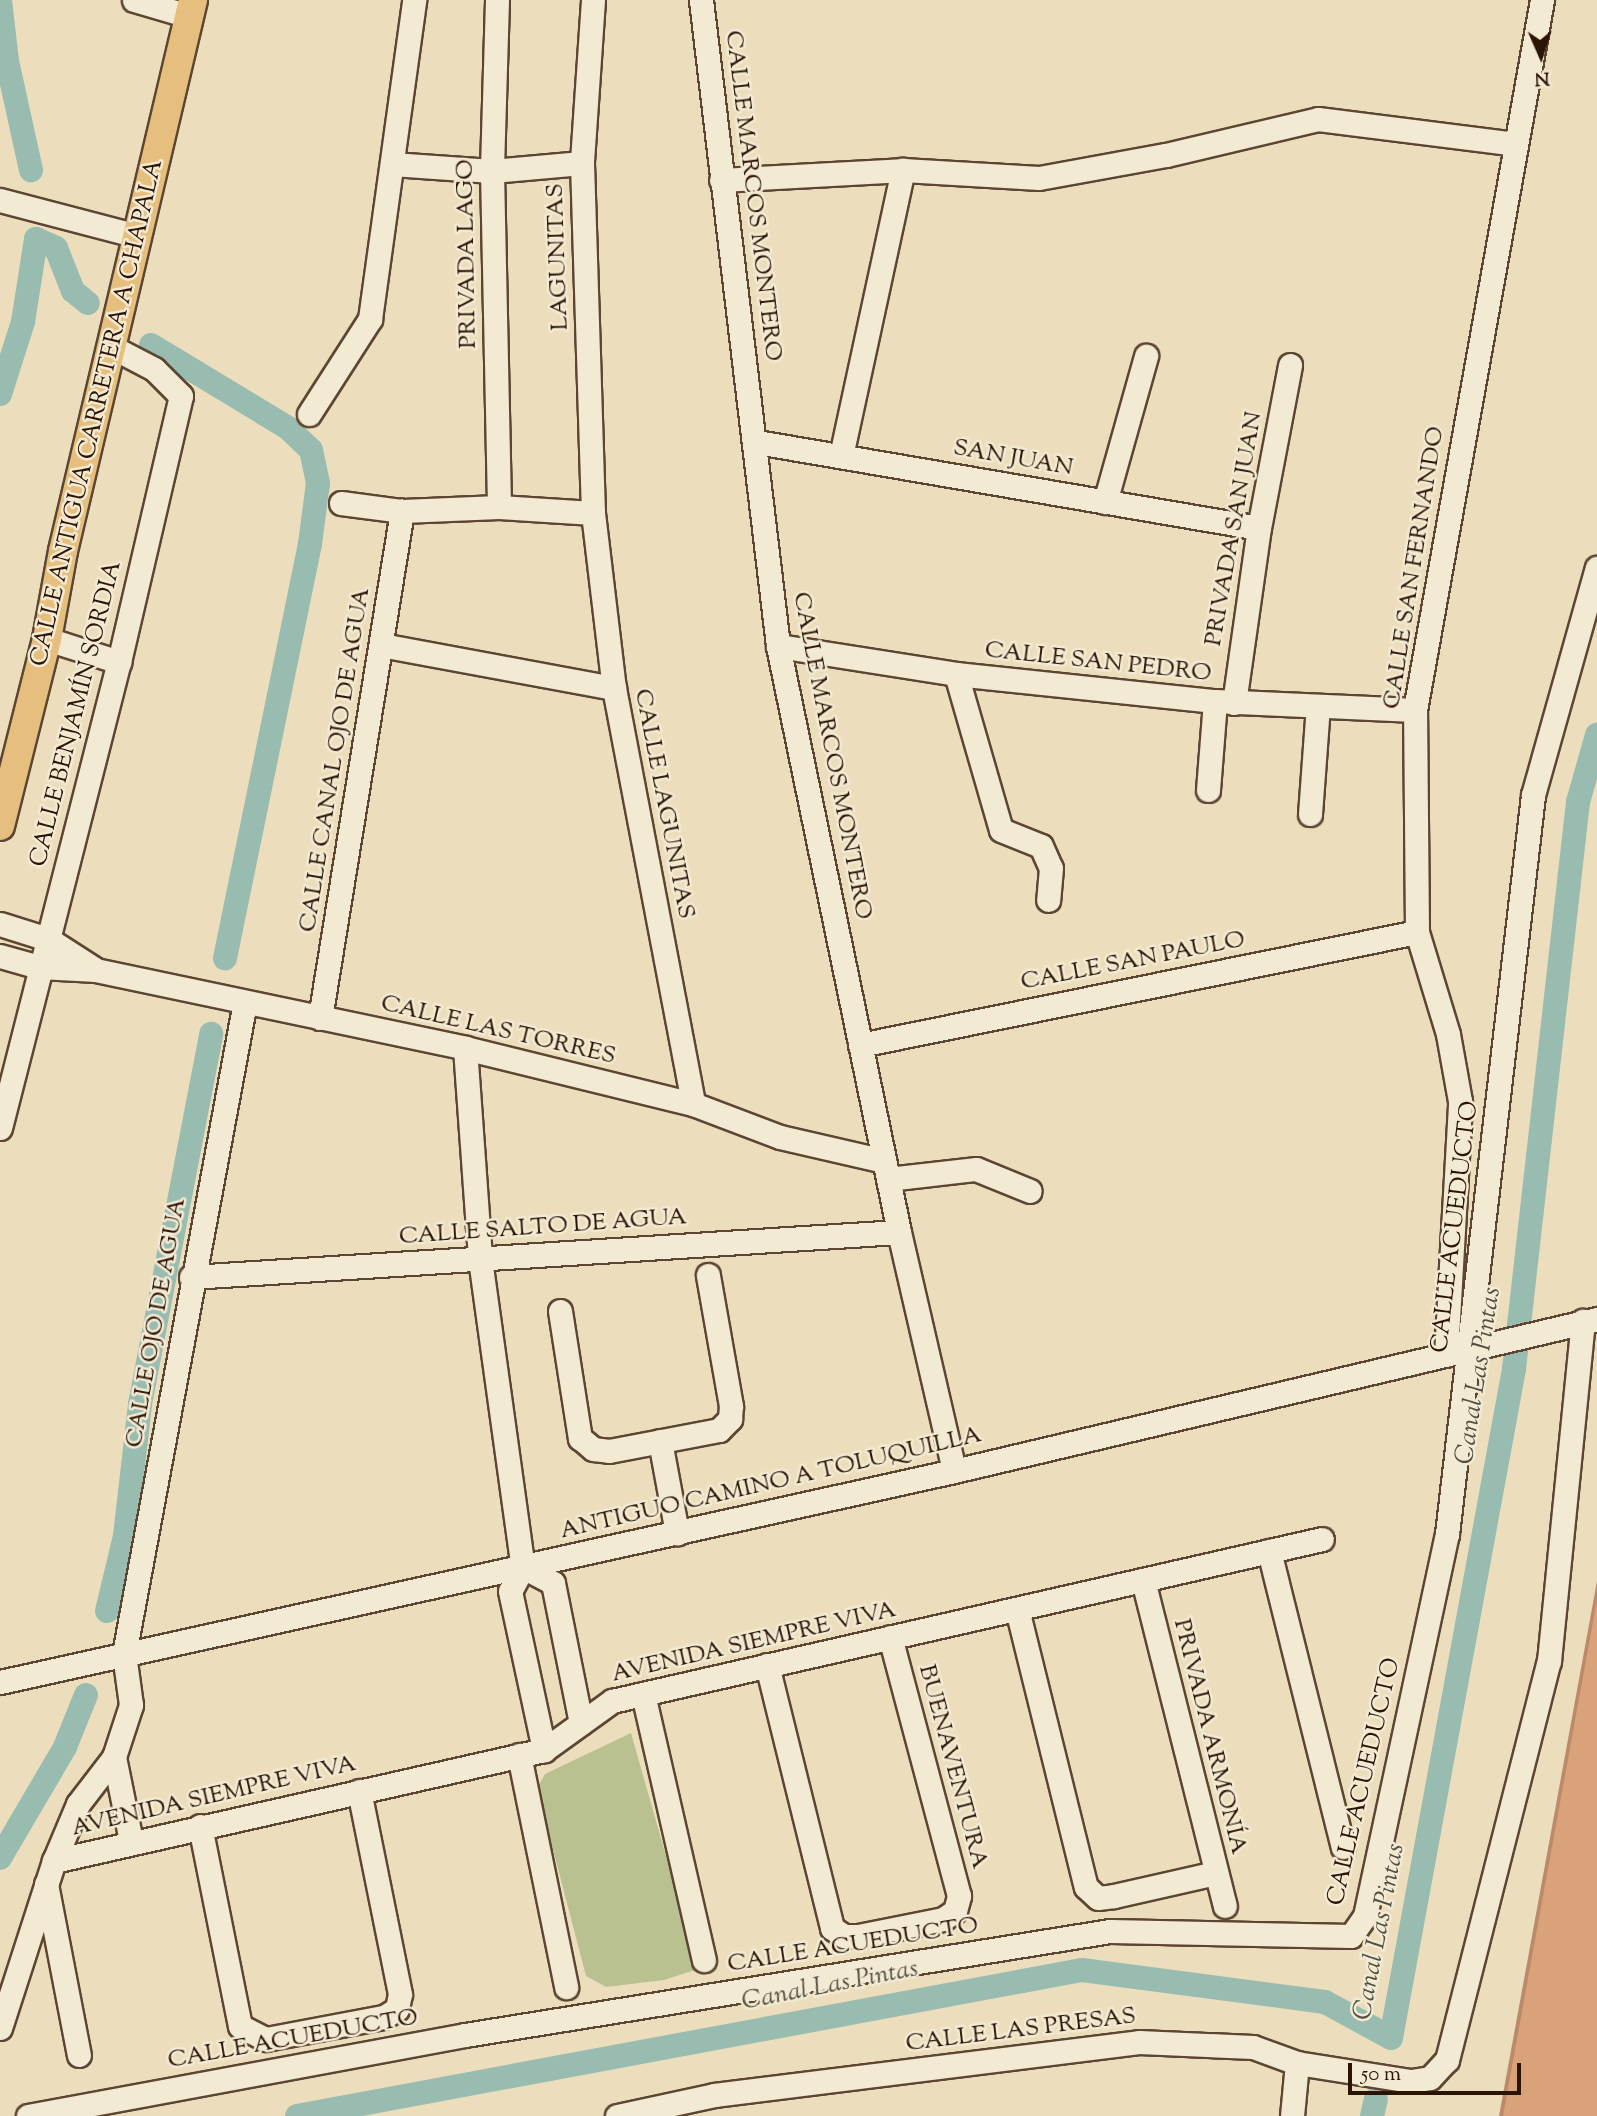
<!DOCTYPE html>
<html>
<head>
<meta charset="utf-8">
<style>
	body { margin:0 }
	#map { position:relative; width:1597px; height:2116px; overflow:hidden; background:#ecdebc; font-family:"Sorts Mill Goudy",serif }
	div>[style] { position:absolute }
	.green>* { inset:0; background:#b9c190 }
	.canal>* { height:24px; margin:-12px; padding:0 12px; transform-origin:12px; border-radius:12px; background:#99bcb0 }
	.roads { filter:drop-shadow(2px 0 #5c4633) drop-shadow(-2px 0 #5c4633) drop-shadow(0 2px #5c4633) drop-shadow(0 -2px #5c4633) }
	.minor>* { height:23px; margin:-11.5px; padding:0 11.5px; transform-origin:11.5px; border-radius:11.5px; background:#f3ead3 }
	.major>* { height:28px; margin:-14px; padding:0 14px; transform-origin:14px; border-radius:14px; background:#e6bf7e }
	.wall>* { inset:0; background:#bb8b69 }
	.building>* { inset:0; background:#daa27a }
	span { translate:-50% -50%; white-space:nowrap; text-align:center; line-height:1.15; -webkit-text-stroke:5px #f3ead3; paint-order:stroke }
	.street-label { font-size:24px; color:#2c1405 }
	.water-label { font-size:26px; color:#524f41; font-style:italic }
	.north { position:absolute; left:1506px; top:21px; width:70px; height:70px; -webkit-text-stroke:5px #f3ead3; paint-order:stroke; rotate:177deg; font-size:19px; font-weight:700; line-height:28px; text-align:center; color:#2c1405 }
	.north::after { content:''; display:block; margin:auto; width:24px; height:32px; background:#2c1405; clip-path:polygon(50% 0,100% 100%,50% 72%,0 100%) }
	.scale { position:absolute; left:1348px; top:2063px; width:173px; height:32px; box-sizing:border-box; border:4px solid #2c1405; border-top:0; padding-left:9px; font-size:21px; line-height:24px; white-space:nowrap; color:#2c1405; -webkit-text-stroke:5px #f3ead3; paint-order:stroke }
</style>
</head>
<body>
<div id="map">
	<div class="green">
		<i style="clip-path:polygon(631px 1733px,698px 1969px,664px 1980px,606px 1987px,586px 1976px,537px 1788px,545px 1774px)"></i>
	</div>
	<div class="canal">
		<i style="left:0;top:0;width:61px;rotate:83.5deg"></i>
		<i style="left:7px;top:61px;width:112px;rotate:77.6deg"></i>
		<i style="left:151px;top:345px;width:160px;rotate:31.2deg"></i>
		<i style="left:288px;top:428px;width:32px;rotate:44deg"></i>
		<i style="left:311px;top:450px;width:34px;rotate:78deg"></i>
		<i style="left:318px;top:483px;width:62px;rotate:97.5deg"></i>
		<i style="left:310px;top:544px;width:423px;rotate:101.6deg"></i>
		<i style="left:0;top:394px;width:76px;rotate:-72.3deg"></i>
		<i style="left:23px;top:322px;width:84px;rotate:-81.1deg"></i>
		<i style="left:36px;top:239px;width:22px;rotate:24deg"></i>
		<i style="left:56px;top:248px;width:46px;rotate:68.4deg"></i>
		<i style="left:73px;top:291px;width:19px;rotate:39deg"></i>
		<i style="left:107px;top:1611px;width:77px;rotate:-76.5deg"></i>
		<i style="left:125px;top:1536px;width:133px;rotate:-83.5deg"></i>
		<i style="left:140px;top:1404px;width:377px;rotate:-79.1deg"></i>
		<i style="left:0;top:1858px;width:129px;rotate:-59.6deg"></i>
		<i style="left:65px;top:1747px;width:56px;rotate:-68deg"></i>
		<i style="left:297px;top:2116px;width:798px;rotate:-10.54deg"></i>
		<i style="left:1082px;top:1970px;width:245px;rotate:7.5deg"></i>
		<i style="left:1325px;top:2002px;width:75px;rotate:28.6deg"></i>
		<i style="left:1391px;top:2038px;width:680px;rotate:-79.58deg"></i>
		<i style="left:1514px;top:1369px;width:571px;rotate:-83.56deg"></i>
		<i style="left:1578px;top:802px;width:70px;rotate:-74.2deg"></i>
		<i style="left:1372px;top:2116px;width:17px;rotate:-77deg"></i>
	</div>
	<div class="roads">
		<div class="minor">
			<i style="left:134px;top:0;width:57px;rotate:16.2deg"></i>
			<i style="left:497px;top:0;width:171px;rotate:91.7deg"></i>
			<i style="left:492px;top:171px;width:336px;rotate:88.8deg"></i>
			<i style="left:593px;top:0;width:163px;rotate:93.9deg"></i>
			<i style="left:582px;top:163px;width:350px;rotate:88.2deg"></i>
			<i style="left:593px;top:513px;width:176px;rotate:83.2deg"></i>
			<i style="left:614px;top:688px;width:423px;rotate:79.2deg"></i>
			<i style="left:701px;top:0;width:651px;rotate:83.2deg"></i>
			<i style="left:778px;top:646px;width:598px;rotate:78.33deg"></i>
			<i style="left:899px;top:1232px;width:245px;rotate:77deg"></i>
			<i style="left:392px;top:164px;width:100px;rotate:4deg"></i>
			<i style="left:492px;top:171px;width:90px;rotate:-5.1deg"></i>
			<i style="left:721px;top:180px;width:182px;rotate:-3.1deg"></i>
			<i style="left:903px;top:170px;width:136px;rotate:3.4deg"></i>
			<i style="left:1039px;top:178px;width:129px;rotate:-10.3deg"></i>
			<i style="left:1166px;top:155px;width:156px;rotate:-13.3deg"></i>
			<i style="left:1318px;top:119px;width:199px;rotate:7.2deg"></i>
			<i style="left:0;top:200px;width:142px;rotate:14.7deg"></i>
			<i style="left:309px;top:414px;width:113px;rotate:-57.3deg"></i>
			<i style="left:370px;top:319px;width:322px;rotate:-82.1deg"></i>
			<i style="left:757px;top:442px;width:509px;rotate:9.72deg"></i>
			<i style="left:841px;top:456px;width:293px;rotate:-77.8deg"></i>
			<i style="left:1105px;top:502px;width:152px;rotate:-74.3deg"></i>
			<i style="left:341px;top:503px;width:62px;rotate:7.5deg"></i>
			<i style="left:402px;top:511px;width:97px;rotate:-2.4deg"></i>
			<i style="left:499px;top:507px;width:94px;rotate:3.7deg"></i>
			<i style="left:47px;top:639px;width:76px;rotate:17.7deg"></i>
			<i style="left:381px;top:645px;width:237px;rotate:10.5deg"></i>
			<i style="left:778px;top:646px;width:180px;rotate:8.9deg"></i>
			<i style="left:956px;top:674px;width:260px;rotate:6deg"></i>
			<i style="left:1215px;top:701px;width:200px;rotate:2.6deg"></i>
			<i style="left:956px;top:674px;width:162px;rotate:73.9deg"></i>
			<i style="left:1001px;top:830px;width:43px;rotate:21.8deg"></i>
			<i style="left:1041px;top:846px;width:24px;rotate:66deg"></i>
			<i style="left:1051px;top:868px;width:32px;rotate:95deg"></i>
			<i style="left:1234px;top:703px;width:177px;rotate:-81.9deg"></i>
			<i style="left:1259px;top:528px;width:166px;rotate:-79.2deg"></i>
			<i style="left:1208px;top:790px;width:89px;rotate:-85.5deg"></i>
			<i style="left:1310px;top:814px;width:108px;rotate:-85.8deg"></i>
			<i style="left:0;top:924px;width:50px;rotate:17.4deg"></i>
			<i style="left:48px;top:939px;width:54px;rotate:32.8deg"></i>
			<i style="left:0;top:956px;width:41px;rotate:15.8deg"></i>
			<i style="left:39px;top:967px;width:57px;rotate:3deg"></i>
			<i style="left:96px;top:970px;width:377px;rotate:11.9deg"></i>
			<i style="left:465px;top:1048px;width:235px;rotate:13.8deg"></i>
			<i style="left:693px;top:1104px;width:93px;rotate:20.8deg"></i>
			<i style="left:780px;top:1137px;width:107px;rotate:13deg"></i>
			<i style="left:320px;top:1018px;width:514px;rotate:-80.81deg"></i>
			<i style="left:860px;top:1045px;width:568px;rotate:-11.47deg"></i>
			<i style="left:465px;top:1048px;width:212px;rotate:85.9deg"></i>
			<i style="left:480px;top:1259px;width:311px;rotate:82.1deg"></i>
			<i style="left:523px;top:1567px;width:27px;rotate:118deg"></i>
			<i style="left:510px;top:1591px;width:163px;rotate:77.9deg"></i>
			<i style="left:0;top:1128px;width:481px;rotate:-75.7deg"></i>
			<i style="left:119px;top:662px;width:273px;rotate:-76.9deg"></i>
			<i style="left:181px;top:396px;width:38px;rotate:-135deg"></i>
			<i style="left:154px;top:369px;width:50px;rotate:-152.4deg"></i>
			<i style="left:888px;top:1179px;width:89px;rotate:-6.5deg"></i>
			<i style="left:976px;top:1169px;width:58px;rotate:22.2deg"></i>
			<i style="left:191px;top:1277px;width:709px;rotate:-3.64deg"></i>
			<i style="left:560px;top:1311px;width:129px;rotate:81.1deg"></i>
			<i style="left:580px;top:1438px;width:17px;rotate:40deg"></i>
			<i style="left:593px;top:1449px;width:16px;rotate:7deg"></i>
			<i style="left:609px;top:1451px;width:112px;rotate:-10.8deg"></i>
			<i style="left:719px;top:1430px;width:16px;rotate:-45deg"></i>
			<i style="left:730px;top:1419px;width:13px;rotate:-86deg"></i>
			<i style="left:731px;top:1406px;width:133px;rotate:-100deg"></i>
			<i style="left:1446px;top:1355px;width:254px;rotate:-86.8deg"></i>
			<i style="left:1460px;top:1101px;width:68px;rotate:-100.2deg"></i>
			<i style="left:1448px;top:1034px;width:107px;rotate:-106.9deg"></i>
			<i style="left:1417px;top:932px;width:222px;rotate:-90.5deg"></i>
			<i style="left:1415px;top:710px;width:721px;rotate:-79.86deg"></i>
			<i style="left:660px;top:1441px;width:94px;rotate:79.5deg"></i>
			<i style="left:1269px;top:1551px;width:305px;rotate:76deg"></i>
			<i style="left:523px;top:1567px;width:34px;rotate:28deg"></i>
			<i style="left:553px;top:1583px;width:143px;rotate:78.7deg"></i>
			<i style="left:1143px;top:1580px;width:336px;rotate:75.9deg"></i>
			<i style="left:1017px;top:1609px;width:286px;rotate:76.1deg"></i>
			<i style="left:1086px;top:1887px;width:16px;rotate:43deg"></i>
			<i style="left:1098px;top:1898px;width:16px;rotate:-7deg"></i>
			<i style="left:1114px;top:1896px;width:104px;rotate:-12.8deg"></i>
			<i style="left:767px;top:1665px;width:271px;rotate:76.1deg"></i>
			<i style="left:832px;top:1928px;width:14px;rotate:34deg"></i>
			<i style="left:844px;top:1936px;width:14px"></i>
			<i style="left:858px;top:1936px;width:87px;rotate:-11.3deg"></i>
			<i style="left:943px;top:1919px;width:14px;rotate:-34deg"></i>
			<i style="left:955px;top:1911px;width:16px;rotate:-75deg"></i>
			<i style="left:959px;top:1896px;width:268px;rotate:-104.9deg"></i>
			<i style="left:0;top:1682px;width:977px;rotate:-12.47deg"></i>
			<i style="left:954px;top:1471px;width:661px;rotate:-13.3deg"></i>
			<i style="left:643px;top:1694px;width:273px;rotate:77.1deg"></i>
			<i style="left:519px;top:1755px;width:237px;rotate:78.5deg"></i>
			<i style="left:200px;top:1826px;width:204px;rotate:78.7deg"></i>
			<i style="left:240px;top:2026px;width:29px;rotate:27deg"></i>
			<i style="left:266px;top:2039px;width:120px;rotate:-10.6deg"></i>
			<i style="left:384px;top:2017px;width:15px;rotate:-32deg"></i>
			<i style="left:397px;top:2009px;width:15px;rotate:-79deg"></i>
			<i style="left:400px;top:1994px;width:207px;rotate:-101.4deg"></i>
			<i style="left:131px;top:1841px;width:86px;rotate:-101.4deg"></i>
			<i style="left:114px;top:1757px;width:55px;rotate:-71.9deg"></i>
			<i style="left:131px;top:1705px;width:51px;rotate:-97.8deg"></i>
			<i style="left:124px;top:1654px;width:663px;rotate:-79.49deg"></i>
			<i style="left:54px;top:1861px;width:62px;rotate:-67.2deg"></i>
			<i style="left:78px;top:1804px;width:59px;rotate:-52.5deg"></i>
			<i style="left:46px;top:1884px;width:174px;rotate:79.1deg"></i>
			<i style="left:0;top:2028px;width:176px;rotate:-72.1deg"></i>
			<i style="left:54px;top:1861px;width:502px;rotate:-12.76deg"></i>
			<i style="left:544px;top:1750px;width:84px;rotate:-35.8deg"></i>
			<i style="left:612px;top:1701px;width:728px;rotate:-12.85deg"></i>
			<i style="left:28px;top:2116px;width:444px;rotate:-10.5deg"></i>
			<i style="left:465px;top:2035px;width:653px;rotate:-9.16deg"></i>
			<i style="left:1110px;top:1931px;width:241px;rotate:1.2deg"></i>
			<i style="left:1351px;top:1936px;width:24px;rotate:-55deg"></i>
			<i style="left:1365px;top:1916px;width:391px;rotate:-77.9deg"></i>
			<i style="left:1447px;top:1534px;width:744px;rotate:-83.36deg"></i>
			<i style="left:1533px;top:795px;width:236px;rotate:-74.3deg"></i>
			<i style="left:617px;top:2116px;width:99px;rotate:-12.2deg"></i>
			<i style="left:714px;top:2095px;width:428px;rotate:-7.1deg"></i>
			<i style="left:1139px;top:2042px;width:114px;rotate:2.5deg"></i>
			<i style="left:1253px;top:2047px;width:47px;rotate:20deg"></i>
			<i style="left:1297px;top:2063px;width:115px;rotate:9deg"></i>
			<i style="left:1411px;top:2081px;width:19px;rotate:-9deg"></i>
			<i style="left:1430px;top:2078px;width:25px;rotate:-47deg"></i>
			<i style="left:1447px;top:2060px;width:412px;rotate:-75.7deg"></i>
			<i style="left:1549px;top:1661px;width:342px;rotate:-84.3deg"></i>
			<i style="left:1292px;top:2116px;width:53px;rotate:-84.6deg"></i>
		</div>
		<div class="major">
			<i style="left:0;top:826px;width:193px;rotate:-75.9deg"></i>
			<i style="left:47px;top:639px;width:89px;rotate:-79.7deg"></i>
			<i style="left:63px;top:551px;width:566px;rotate:-76.72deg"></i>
		</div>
	</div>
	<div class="wall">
		<i style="clip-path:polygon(1597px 1581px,1597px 2116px,1499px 2116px)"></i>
	</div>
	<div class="building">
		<i style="clip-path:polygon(1597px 1600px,1597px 2116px,1503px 2116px)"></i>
	</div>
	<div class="street-label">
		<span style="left:752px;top:196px;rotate:83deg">CALLE MARCOS MONTERO</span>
		<span style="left:468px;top:254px;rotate:-91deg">PRIVADA LAGO</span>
		<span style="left:559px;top:257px;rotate:-92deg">LAGUNITAS</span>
		<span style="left:98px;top:413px;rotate:-77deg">CALLE ANTIGUA CARRETERA A CHAPALA</span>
		<span style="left:1013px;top:459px;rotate:10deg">SAN JUAN</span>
		<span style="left:1235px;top:529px;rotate:-80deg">PRIVADA SAN JUAN</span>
		<span style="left:1415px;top:568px;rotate:-81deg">CALLE SAN FERNANDO</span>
		<span style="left:1098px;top:663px;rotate:6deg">CALLE SAN PEDRO</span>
		<span style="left:77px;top:714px;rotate:-76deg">CALLE BENJAMÍN SORDIA</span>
		<span style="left:831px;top:756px;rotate:79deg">CALLE MARCOS MONTERO</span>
		<span style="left:336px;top:760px;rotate:-81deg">CALLE CANAL OJO DE AGUA</span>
		<span style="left:663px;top:804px;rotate:79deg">CALLE LAGUNITAS</span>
		<span style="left:1133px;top:962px;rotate:-11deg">CALLE SAN PAULO</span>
		<span style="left:498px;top:1031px;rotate:13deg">CALLE LAS TORRES</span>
		<span style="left:1456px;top:1227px;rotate:-83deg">CALLE ACUEDUCTO</span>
		<span style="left:543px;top:1228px;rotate:-4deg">CALLE SALTO DE AGUA</span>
		<span style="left:157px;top:1323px;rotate:-80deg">CALLE OJO DE AGUA</span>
		<span style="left:771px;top:1484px;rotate:-13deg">ANTIGUO CAMINO A TOLUQUILLA</span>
		<span style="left:754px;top:1643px;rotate:-13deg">AVENIDA SIEMPRE VIVA</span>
		<span style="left:1209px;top:1737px;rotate:76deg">PRIVADA ARMONÍA</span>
		<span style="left:952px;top:1767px;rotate:75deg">BUENAVENTURA</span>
		<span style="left:1365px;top:1782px;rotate:-77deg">CALLE ACUEDUCTO</span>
		<span style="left:214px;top:1797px;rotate:-13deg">AVENIDA SIEMPRE VIVA</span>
		<span style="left:853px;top:1946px;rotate:-9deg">CALLE ACUEDUCTO</span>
		<span style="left:1021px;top:2031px;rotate:-7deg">CALLE LAS PRESAS</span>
		<span style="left:293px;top:2040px;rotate:-10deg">CALLE ACUEDUCTO</span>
	</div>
	<div class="water-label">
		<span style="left:1479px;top:1376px;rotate:-81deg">Canal Las Pintas</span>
		<span style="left:1380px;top:1932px;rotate:-79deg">Canal Las Pintas</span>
		<span style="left:830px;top:1986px;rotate:-11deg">Canal Las Pintas</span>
	</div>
	<div class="north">N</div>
	<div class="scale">50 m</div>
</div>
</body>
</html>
